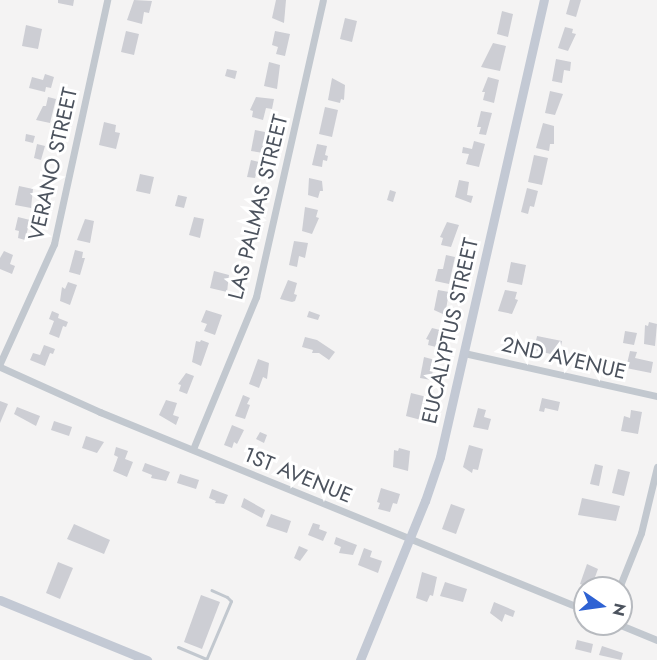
<!DOCTYPE html>
<html>
<head>
<meta charset="utf-8">
<style>
	body { margin:0 }
	#map { position:relative; width:657px; height:660px; overflow:hidden; background:#f4f3f3; font-family:Jost,sans-serif }
	div>[style] { position:absolute }
	.building>* { inset:0; background:#cdced4 }
	.service>* { height:3px; margin:-1.5px; padding:0 1.5px; transform-origin:1.5px; border-radius:1.5px; background:#c2c8cf }
	.minor>* { height:7px; margin:-3.5px; padding:0 3.5px; transform-origin:3.5px; border-radius:3.5px; background:#c2c8cf }
	.secondary>* { height:9px; margin:-4.5px; padding:0 4.5px; transform-origin:4.5px; border-radius:4.5px; background:#c3c9d4 }
	span { translate:-50% -50%; white-space:nowrap; text-align:center; line-height:1.15; -webkit-text-stroke:6px #fff; paint-order:stroke }
	.street-label { font-size:21px; color:#4c535e }
	.north { position:absolute; left:573px; top:576px; width:60px; height:60px; box-sizing:border-box; background:#fff; border:2px solid #b7babf; border-radius:50%; rotate:103deg; font-size:16px; font-weight:700; line-height:24px; text-align:center; color:#4c535e }
	.north::after { content:''; display:block; margin:auto; width:21px; height:27px; background:#2e62d3; clip-path:polygon(50% 0,100% 100%,50% 72%,0 100%) }
</style>
</head>
<body>
<div id="map">
	<div class="building">
		<i style="clip-path:polygon(58px 0,74px 0,73px 6px,58px 3px)"></i>
		<i style="clip-path:polygon(134px 0,152px 1px,149px 13px,144px 12px,142px 24px,127px 20px)"></i>
		<i style="clip-path:polygon(276px 0,286px 0,284px 23px,272px 18px)"></i>
		<i style="clip-path:polygon(570px 0,581px 0,576px 17px,566px 14px)"></i>
		<i style="clip-path:polygon(502px 11px,513px 14px,508px 37px,497px 34px)"></i>
		<i style="clip-path:polygon(345px 18px,357px 21px,352px 42px,340px 39px)"></i>
		<i style="clip-path:polygon(26px 25px,42px 29px,38px 49px,22px 46px)"></i>
		<i style="clip-path:polygon(565px 27px,573px 29px,572px 33px,576px 34px,568px 51px,558px 48px)"></i>
		<i style="clip-path:polygon(126px 31px,139px 34px,134px 55px,121px 52px)"></i>
		<i style="clip-path:polygon(275px 31px,290px 34px,285px 56px,276px 54px,278px 47px,272px 45px)"></i>
		<i style="clip-path:polygon(493px 43px,506px 46px,500px 71px,481px 67px)"></i>
		<i style="clip-path:polygon(556px 59px,571px 62px,570px 71px,564px 70px,562px 83px,552px 81px)"></i>
		<i style="clip-path:polygon(269px 62px,280px 65px,277px 89px,264px 86px)"></i>
		<i style="clip-path:polygon(227px 69px,237px 71px,235px 79px,225px 76px)"></i>
		<i style="clip-path:polygon(45px 74px,54px 77px,51px 88px,46px 87px,45px 92px,29px 88px,32px 77px,43px 80px)"></i>
		<i style="clip-path:polygon(488px 77px,499px 80px,494px 103px,483px 100px,485px 92px,482px 92px)"></i>
		<i style="clip-path:polygon(332px 78px,345px 85px,344px 100px,341px 99px,340px 103px,328px 100px)"></i>
		<i style="clip-path:polygon(550px 91px,563px 94px,555px 115px,545px 113px)"></i>
		<i style="clip-path:polygon(48px 97px,56px 99px,50px 123px,36px 120px,43px 106px,46px 106px)"></i>
		<i style="clip-path:polygon(256px 97px,274px 99px,272px 109px,266px 108px,263px 120px,252px 117px,253px 111px,250px 110px)"></i>
		<i style="clip-path:polygon(325px 107px,338px 110px,332px 137px,319px 134px)"></i>
		<i style="clip-path:polygon(481px 111px,492px 113px,486px 135px,479px 134px,481px 127px,477px 127px)"></i>
		<i style="clip-path:polygon(104px 122px,116px 125px,115px 132px,120px 133px,116px 149px,99px 145px)"></i>
		<i style="clip-path:polygon(543px 123px,554px 126px,554px 144px,550px 144px,549px 151px,536px 148px)"></i>
		<i style="clip-path:polygon(255px 130px,265px 132px,263px 153px,251px 151px)"></i>
		<i style="clip-path:polygon(26px 134px,35px 136px,33px 143px,25px 141px)"></i>
		<i style="clip-path:polygon(474px 141px,485px 144px,479px 167px,466px 164px,469px 154px,462px 153px,463px 147px,472px 149px)"></i>
		<i style="clip-path:polygon(37px 144px,45px 146px,41px 160px,34px 158px)"></i>
		<i style="clip-path:polygon(317px 144px,327px 146px,325px 155px,328px 156px,327px 161px,323px 160px,322px 167px,312px 165px)"></i>
		<i style="clip-path:polygon(534px 155px,548px 158px,542px 185px,528px 182px)"></i>
		<i style="clip-path:polygon(251px 160px,259px 162px,255px 178px,247px 177px)"></i>
		<i style="clip-path:polygon(140px 174px,154px 177px,150px 194px,136px 191px)"></i>
		<i style="clip-path:polygon(309px 178px,322px 181px,323px 191px,320px 191px,318px 198px,308px 195px)"></i>
		<i style="clip-path:polygon(459px 180px,469px 182px,467px 195px,473px 196px,471px 203px,455px 197px)"></i>
		<i style="clip-path:polygon(19px 186px,33px 189px,31px 208px,15px 205px)"></i>
		<i style="clip-path:polygon(527px 188px,538px 191px,534px 207px,530px 206px,528px 214px,521px 212px)"></i>
		<i style="clip-path:polygon(390px 190px,396px 192px,393px 202px,387px 200px)"></i>
		<i style="clip-path:polygon(178px 195px,187px 197px,184px 208px,175px 206px)"></i>
		<i style="clip-path:polygon(305px 207px,318px 210px,316px 217px,319px 218px,312px 234px,302px 231px)"></i>
		<i style="clip-path:polygon(18px 217px,30px 220px,25px 240px,18px 238px,19px 231px,15px 230px)"></i>
		<i style="clip-path:polygon(194px 217px,204px 219px,200px 238px,189px 235px)"></i>
		<i style="clip-path:polygon(85px 219px,94px 221px,90px 243px,77px 240px)"></i>
		<i style="clip-path:polygon(447px 222px,459px 225px,451px 247px,441px 245px,443px 238px,440px 237px)"></i>
		<i style="clip-path:polygon(294px 241px,308px 243px,305px 258px,299px 256px,297px 267px,289px 265px)"></i>
		<i style="clip-path:polygon(75px 250px,83px 252px,82px 258px,85px 258px,80px 275px,69px 272px)"></i>
		<i style="clip-path:polygon(4px 251px,13px 255px,10px 264px,15px 266px,12px 274px,0 269px,0 258px)"></i>
		<i style="clip-path:polygon(446px 255px,455px 257px,449px 284px,435px 281px,438px 269px,443px 269px)"></i>
		<i style="clip-path:polygon(511px 262px,526px 265px,522px 285px,507px 282px)"></i>
		<i style="clip-path:polygon(214px 271px,229px 275px,227px 292px,210px 288px)"></i>
		<i style="clip-path:polygon(288px 280px,297px 283px,294px 294px,297px 295px,295px 301px,292px 302px,280px 299px)"></i>
		<i style="clip-path:polygon(68px 282px,77px 285px,70px 305px,60px 301px,62px 287px,65px 289px)"></i>
		<i style="clip-path:polygon(438px 290px,449px 292px,445px 315px,434px 310px)"></i>
		<i style="clip-path:polygon(505px 290px,517px 292px,515px 299px,518px 300px,512px 314px,498px 311px)"></i>
		<i style="clip-path:polygon(206px 310px,222px 315px,215px 335px,204px 331px,207px 324px,201px 322px)"></i>
		<i style="clip-path:polygon(52px 311px,59px 314px,58px 318px,68px 322px,66px 327px,63px 326px,59px 338px,49px 334px,54px 321px,49px 319px)"></i>
		<i style="clip-path:polygon(309px 311px,320px 315px,318px 320px,307px 317px)"></i>
		<i style="clip-path:polygon(649px 322px,657px 324px,655px 346px,644px 344px,645px 325px,648px 326px)"></i>
		<i style="clip-path:polygon(432px 328px,440px 330px,436px 347px,428px 345px,429px 340px,426px 339px)"></i>
		<i style="clip-path:polygon(625px 331px,637px 333px,634px 345px,623px 343px)"></i>
		<i style="clip-path:polygon(537px 336px,562px 341px,559px 356px,534px 350px)"></i>
		<i style="clip-path:polygon(305px 337px,317px 340px,335px 352px,329px 360px,319px 353px,312px 353px,313px 350px,302px 347px)"></i>
		<i style="clip-path:polygon(201px 340px,209px 343px,201px 366px,192px 362px,196px 341px,200px 342px)"></i>
		<i style="clip-path:polygon(44px 345px,55px 349px,53px 354px,50px 353px,45px 366px,30px 360px,33px 353px,40px 355px)"></i>
		<i style="clip-path:polygon(630px 351px,637px 352px,635px 358px,653px 362px,651px 373px,626px 368px)"></i>
		<i style="clip-path:polygon(424px 357px,435px 360px,431px 380px,420px 378px)"></i>
		<i style="clip-path:polygon(258px 359px,269px 363px,267px 379px,263px 377px,259px 388px,249px 384px)"></i>
		<i style="clip-path:polygon(186px 373px,194px 376px,187px 394px,179px 391px,181px 385px,178px 384px)"></i>
		<i style="clip-path:polygon(411px 393px,427px 397px,421px 420px,406px 416px)"></i>
		<i style="clip-path:polygon(243px 395px,250px 398px,247px 404px,250px 405px,245px 419px,235px 416px)"></i>
		<i style="clip-path:polygon(542px 398px,560px 402px,558px 411px,545px 408px,544px 412px,539px 411px)"></i>
		<i style="clip-path:polygon(166px 400px,177px 403px,173px 415px,179px 417px,176px 425px,159px 415px)"></i>
		<i style="clip-path:polygon(0 401px,8px 404px,0 423px)"></i>
		<i style="clip-path:polygon(17px 407px,40px 416px,36px 426px,14px 414px)"></i>
		<i style="clip-path:polygon(478px 408px,486px 410px,484px 417px,491px 419px,488px 430px,473px 427px)"></i>
		<i style="clip-path:polygon(631px 410px,642px 412px,638px 434px,621px 431px,624px 416px,630px 418px)"></i>
		<i style="clip-path:polygon(54px 421px,72px 427px,69px 436px,51px 430px)"></i>
		<i style="clip-path:polygon(232px 425px,244px 430px,237px 444px,234px 442px,232px 448px,224px 445px)"></i>
		<i style="clip-path:polygon(260px 432px,267px 435px,264px 443px,256px 439px)"></i>
		<i style="clip-path:polygon(86px 436px,104px 442px,97px 453px,82px 448px)"></i>
		<i style="clip-path:polygon(469px 445px,483px 449px,478px 470px,473px 469px,472px 473px,463px 467px)"></i>
		<i style="clip-path:polygon(116px 447px,128px 451px,125px 459px,133px 462px,127px 477px,113px 471px,118px 457px,114px 455px)"></i>
		<i style="clip-path:polygon(399px 448px,410px 451px,408px 471px,393px 467px,394px 450px,398px 451px)"></i>
		<i style="clip-path:polygon(145px 463px,170px 472px,166px 481px,151px 478px,152px 475px,142px 471px)"></i>
		<i style="clip-path:polygon(595px 464px,603px 466px,599px 486px,590px 484px)"></i>
		<i style="clip-path:polygon(618px 469px,630px 472px,624px 496px,612px 493px)"></i>
		<i style="clip-path:polygon(180px 474px,199px 480px,196px 489px,177px 483px)"></i>
		<i style="clip-path:polygon(381px 488px,400px 494px,397px 504px,393px 503px,390px 512px,378px 509px,380px 503px,377px 502px)"></i>
		<i style="clip-path:polygon(212px 489px,228px 495px,224px 504px,215px 503px,216px 501px,209px 498px)"></i>
		<i style="clip-path:polygon(244px 498px,265px 510px,262px 518px,241px 507px)"></i>
		<i style="clip-path:polygon(582px 498px,620px 506px,616px 521px,578px 515px)"></i>
		<i style="clip-path:polygon(451px 504px,465px 509px,456px 534px,442px 529px)"></i>
		<i style="clip-path:polygon(271px 514px,291px 521px,287px 533px,266px 526px)"></i>
		<i style="clip-path:polygon(313px 523px,320px 525px,319px 529px,327px 532px,323px 541px,308px 535px)"></i>
		<i style="clip-path:polygon(74px 524px,110px 540px,104px 554px,67px 539px)"></i>
		<i style="clip-path:polygon(336px 537px,357px 545px,353px 555px,339px 553px,341px 547px,334px 544px)"></i>
		<i style="clip-path:polygon(299px 546px,308px 550px,300px 561px,294px 558px)"></i>
		<i style="clip-path:polygon(364px 548px,372px 551px,370px 557px,382px 561px,378px 573px,358px 565px)"></i>
		<i style="clip-path:polygon(58px 562px,73px 568px,60px 599px,46px 593px)"></i>
		<i style="clip-path:polygon(587px 564px,598px 569px,591px 588px,580px 584px)"></i>
		<i style="clip-path:polygon(422px 572px,437px 577px,433px 596px,430px 595px,427px 602px,416px 598px)"></i>
		<i style="clip-path:polygon(445px 582px,467px 589px,463px 602px,440px 596px)"></i>
		<i style="clip-path:polygon(201px 595px,220px 602px,202px 649px,184px 642px)"></i>
		<i style="clip-path:polygon(494px 602px,515px 611px,513px 617px,505px 614px,502px 622px,490px 613px)"></i>
		<i style="clip-path:polygon(577px 640px,593px 644px,591px 653px,575px 649px)"></i>
		<i style="clip-path:polygon(602px 646px,623px 653px,621px 660px,599px 655px)"></i>
	</div>
	<div class="service">
		<i style="left:178px;top:647px;width:30px;rotate:23deg"></i>
		<i style="left:206px;top:660px;width:64px;rotate:-67deg"></i>
		<i style="left:231px;top:601px;width:6px;rotate:-135deg"></i>
		<i style="left:227px;top:597px;width:17px;rotate:-156deg"></i>
	</div>
	<div class="minor">
		<i style="left:464px;top:353px;width:198px;rotate:12.6deg"></i>
		<i style="left:0;top:363px;width:131px;rotate:-65.6deg"></i>
		<i style="left:54px;top:244px;width:250px;rotate:-77.7deg"></i>
		<i style="left:0;top:367px;width:110px;rotate:24.2deg"></i>
		<i style="left:100px;top:412px;width:524px;rotate:22.21deg"></i>
		<i style="left:193px;top:449px;width:165px;rotate:-67.5deg"></i>
		<i style="left:256px;top:297px;width:304px;rotate:-77.3deg"></i>
		<i style="left:619px;top:588px;width:59px;rotate:-68.2deg"></i>
		<i style="left:641px;top:533px;width:68px;rotate:-76.4deg"></i>
		<i style="left:618px;top:624px;width:42px;rotate:22.3deg"></i>
	</div>
	<div class="secondary">
		<i style="left:0;top:600px;width:159px;rotate:22.2deg"></i>
		<i style="left:360px;top:660px;width:172px;rotate:-67.8deg"></i>
		<i style="left:425px;top:501px;width:46px;rotate:-71.2deg"></i>
		<i style="left:440px;top:457px;width:469px;rotate:-77.2deg"></i>
	</div>
	<div class="street-label">
		<span style="left:53px;top:164px;rotate:-77deg">VERANO STREET</span>
		<span style="left:258px;top:207px;rotate:-76deg">LAS PALMAS STREET</span>
		<span style="left:450px;top:331px;rotate:-77deg">EUCALYPTUS STREET</span>
		<span style="left:564px;top:358px;rotate:13deg">2ND AVENUE</span>
		<span style="left:298px;top:475px;rotate:22deg">1ST AVENUE</span>
	</div>
	<div class="north">N</div>
</div>
</body>
</html>
